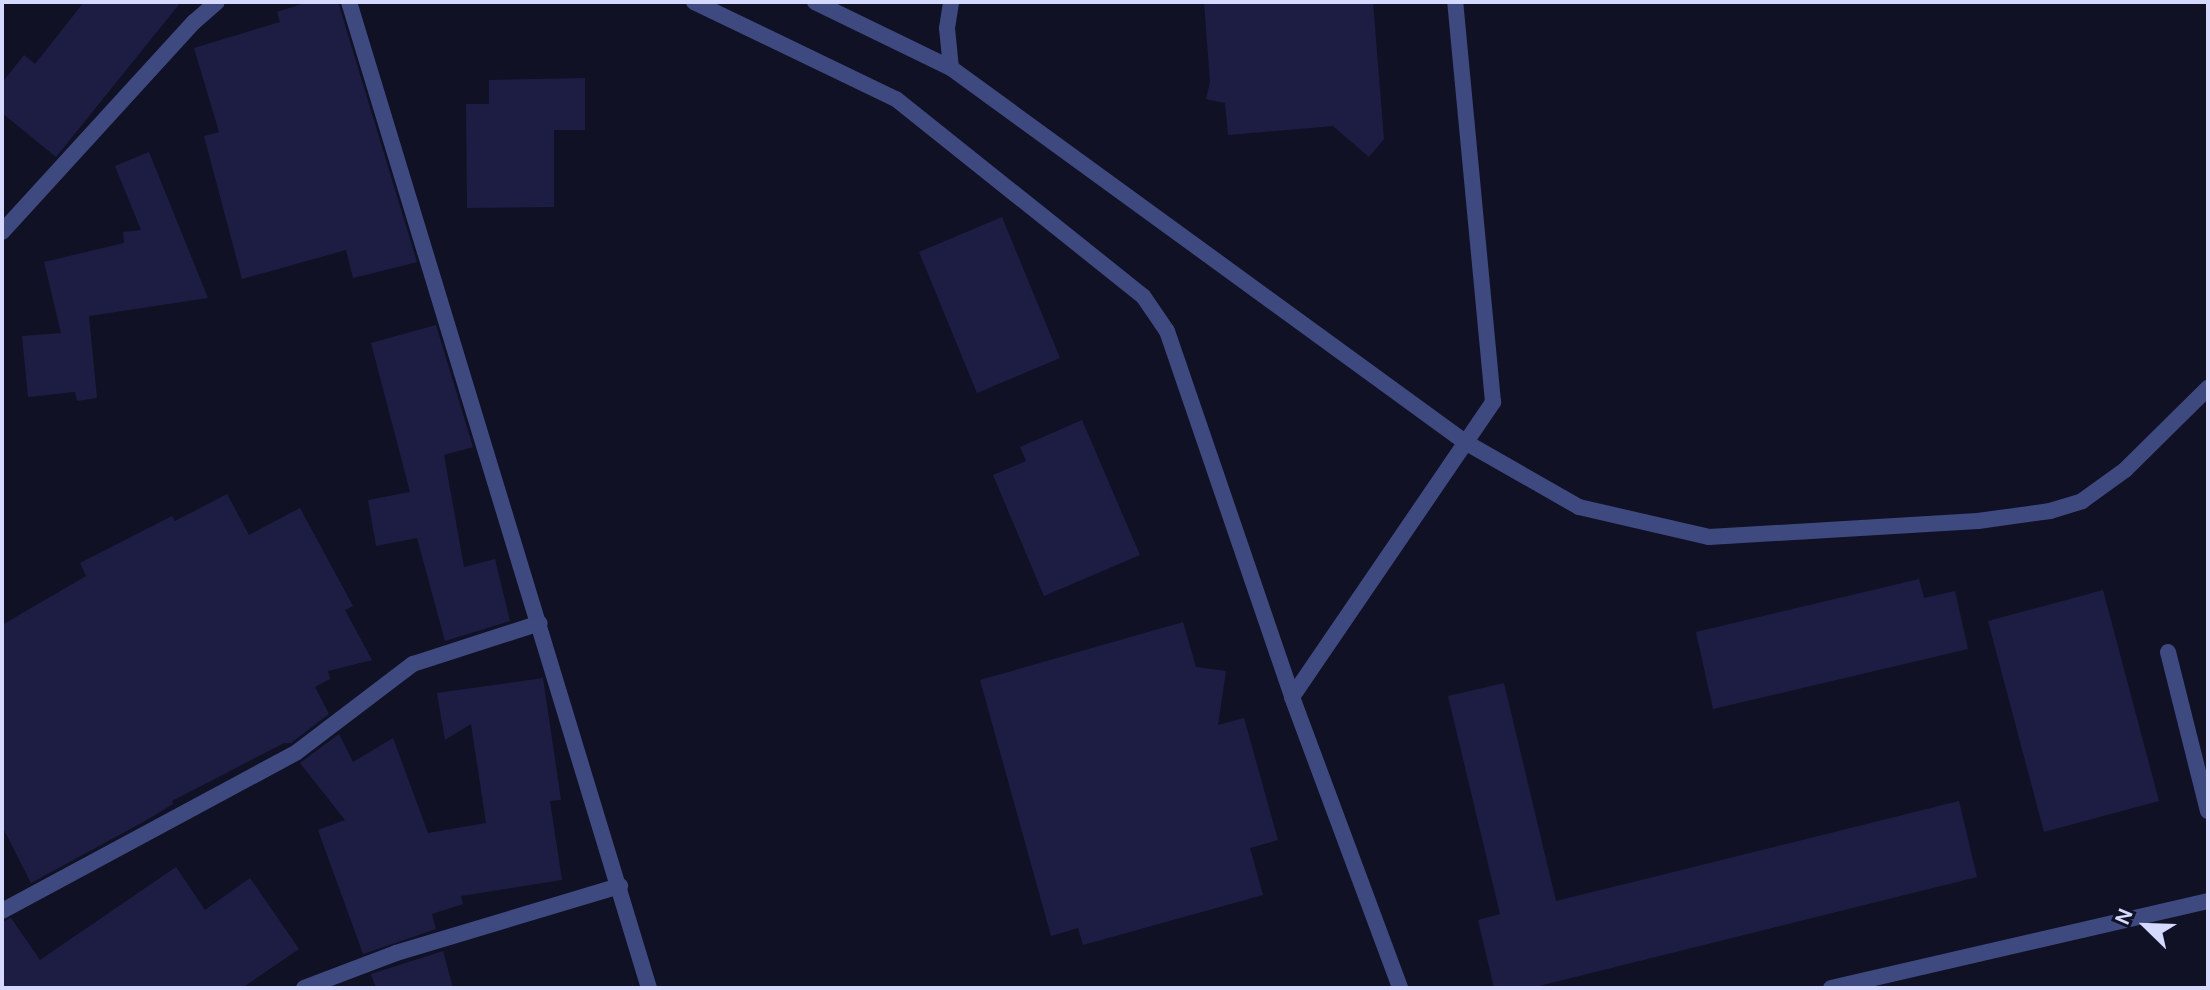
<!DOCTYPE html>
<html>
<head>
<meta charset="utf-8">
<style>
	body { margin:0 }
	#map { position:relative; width:2210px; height:990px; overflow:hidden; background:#101124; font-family:Karla,sans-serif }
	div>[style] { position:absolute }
	.building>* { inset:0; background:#1d1d44 }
	.street>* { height:16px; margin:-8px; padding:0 8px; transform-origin:8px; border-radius:8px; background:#3e4980 }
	span { translate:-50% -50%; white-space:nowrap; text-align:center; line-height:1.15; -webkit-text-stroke:6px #101124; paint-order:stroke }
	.frame { position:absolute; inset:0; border:4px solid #d5d9fd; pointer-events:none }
	.north { position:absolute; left:2106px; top:886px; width:80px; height:80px; -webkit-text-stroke:6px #101124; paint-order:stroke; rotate:293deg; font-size:22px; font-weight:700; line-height:32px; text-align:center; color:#d5d9fd }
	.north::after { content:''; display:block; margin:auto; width:28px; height:36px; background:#d5d9fd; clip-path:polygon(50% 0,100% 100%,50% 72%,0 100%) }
</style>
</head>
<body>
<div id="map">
	<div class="building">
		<i style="clip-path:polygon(84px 2px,181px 2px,56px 157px,2px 113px,2px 83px,24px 55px,35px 64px)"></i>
		<i style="clip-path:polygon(308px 2px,338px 2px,417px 262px,353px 278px,346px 250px,242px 279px,204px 136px,219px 132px,194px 48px,280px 22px,277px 12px)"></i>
		<i style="clip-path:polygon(1204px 2px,1373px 2px,1384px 139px,1369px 157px,1333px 126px,1228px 135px,1225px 103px,1206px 99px,1210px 82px)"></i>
		<i style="clip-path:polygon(585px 78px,585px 130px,554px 130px,554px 207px,467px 208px,466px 104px,489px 104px,489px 80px)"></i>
		<i style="clip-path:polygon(149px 152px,208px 298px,89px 316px,97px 398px,77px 401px,75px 392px,28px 397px,22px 336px,61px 333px,44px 262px,124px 243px,123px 232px,141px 230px,115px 166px)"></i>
		<i style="clip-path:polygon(1002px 217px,1060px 358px,977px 393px,919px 252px)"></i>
		<i style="clip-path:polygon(436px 325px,473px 447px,444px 455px,464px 567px,495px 559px,510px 621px,445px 641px,417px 538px,376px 546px,368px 500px,410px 492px,371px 343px)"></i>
		<i style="clip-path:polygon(1082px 420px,1140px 555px,1044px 596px,993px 475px,1026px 461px,1020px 447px)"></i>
		<i style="clip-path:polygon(227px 494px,249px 535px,300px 508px,353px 606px,345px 610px,372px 660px,328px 671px,330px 679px,315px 687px,329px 714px,291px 743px,284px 743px,172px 801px,173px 804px,145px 821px,31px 883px,2px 826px,2px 625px,86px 576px,80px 563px,172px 516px,175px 521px)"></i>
		<i style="clip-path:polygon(1919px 579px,1924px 598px,1955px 591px,1968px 649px,1713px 709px,1696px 632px)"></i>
		<i style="clip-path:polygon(2103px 590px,2159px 801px,2044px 832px,1988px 621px)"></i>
		<i style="clip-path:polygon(1183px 622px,1196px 667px,1226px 671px,1218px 725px,1244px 718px,1278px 840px,1250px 848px,1263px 895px,1083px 945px,1078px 928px,1051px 936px,980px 680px)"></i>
		<i style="clip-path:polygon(543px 678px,561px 800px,550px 801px,562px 880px,461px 896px,463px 904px,432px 914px,436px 929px,363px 954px,318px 830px,345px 820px,300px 763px,339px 734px,353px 762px,393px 738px,428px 833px,486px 823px,471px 724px,445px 740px,437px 693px)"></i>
		<i style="clip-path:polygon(1504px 683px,1556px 901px,1959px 801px,1977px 877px,1531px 988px,1494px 988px,1478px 920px,1500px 914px,1448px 696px)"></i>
		<i style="clip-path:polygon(176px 867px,205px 910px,250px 878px,299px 949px,242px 988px,2px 988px,2px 922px,11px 918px,40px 960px)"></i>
		<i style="clip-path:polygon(443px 951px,453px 988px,376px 988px,371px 974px)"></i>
	</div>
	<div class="street">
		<i style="left:349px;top:2px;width:1031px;rotate:73.08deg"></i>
		<i style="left:694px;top:2px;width:224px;rotate:25.7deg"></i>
		<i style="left:896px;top:99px;width:316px;rotate:38.6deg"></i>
		<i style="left:1143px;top:296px;width:42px;rotate:55.6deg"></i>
		<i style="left:1167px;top:331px;width:387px;rotate:71.1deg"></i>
		<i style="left:1292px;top:697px;width:310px;rotate:69.6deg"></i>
		<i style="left:815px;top:2px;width:151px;rotate:25.9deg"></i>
		<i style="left:951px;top:68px;width:636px;rotate:36.04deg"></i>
		<i style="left:1465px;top:442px;width:131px;rotate:29.7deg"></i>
		<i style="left:1579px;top:507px;width:133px;rotate:13deg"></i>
		<i style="left:1709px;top:537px;width:269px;rotate:-3.4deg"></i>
		<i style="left:1978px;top:521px;width:73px;rotate:-7.9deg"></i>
		<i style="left:2050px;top:511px;width:34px;rotate:-17deg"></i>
		<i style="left:2082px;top:501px;width:53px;rotate:-35.8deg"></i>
		<i style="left:2125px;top:470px;width:117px;rotate:-44.7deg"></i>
		<i style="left:951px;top:68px;width:40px;rotate:-95.7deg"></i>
		<i style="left:947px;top:28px;width:26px;rotate:-81deg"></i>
		<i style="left:2px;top:232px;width:285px;rotate:-47.6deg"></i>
		<i style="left:194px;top:22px;width:30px;rotate:-41deg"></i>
		<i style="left:2168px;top:652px;width:164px;rotate:75.9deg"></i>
		<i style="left:1292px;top:697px;width:357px;rotate:-55.7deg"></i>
		<i style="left:1493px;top:402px;width:402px;rotate:-95.4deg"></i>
		<i style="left:2px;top:911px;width:335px;rotate:-28.3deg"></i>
		<i style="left:297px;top:752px;width:146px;rotate:-37.2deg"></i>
		<i style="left:413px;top:664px;width:133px;rotate:-17.9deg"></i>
		<i style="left:304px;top:988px;width:98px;rotate:-20.8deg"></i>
		<i style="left:396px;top:953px;width:234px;rotate:-16.7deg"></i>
		<i style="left:1831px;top:988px;width:387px;rotate:-13deg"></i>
	</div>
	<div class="frame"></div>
	<div class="north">N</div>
</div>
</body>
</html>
